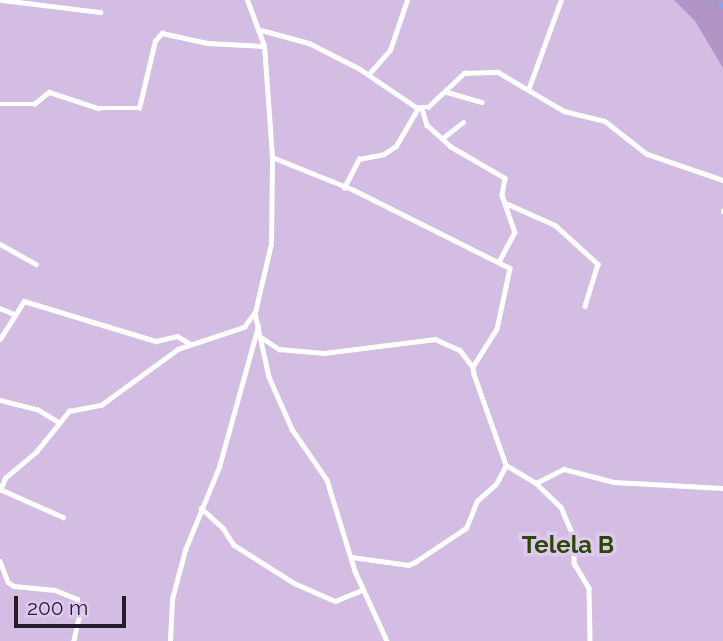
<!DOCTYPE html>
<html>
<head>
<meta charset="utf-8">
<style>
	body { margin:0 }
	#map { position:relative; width:723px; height:641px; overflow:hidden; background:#d3bde2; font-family:Raleway,sans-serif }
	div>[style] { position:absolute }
	.green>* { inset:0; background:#b295c6 }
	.stream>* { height:2px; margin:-1px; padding:0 1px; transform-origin:1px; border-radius:1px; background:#73b2f6 }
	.minor>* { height:4.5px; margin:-2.25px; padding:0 2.25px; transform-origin:2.25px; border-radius:2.25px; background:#fff }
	span { translate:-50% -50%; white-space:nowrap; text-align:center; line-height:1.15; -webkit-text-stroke:7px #e0c9f0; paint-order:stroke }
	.quarter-label { font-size:24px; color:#2a4800; font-weight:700 }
	.scale { position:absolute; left:14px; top:596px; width:112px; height:32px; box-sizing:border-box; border:4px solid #251d2b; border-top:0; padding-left:9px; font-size:21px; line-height:24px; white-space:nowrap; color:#251d2b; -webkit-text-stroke:5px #e0c9f0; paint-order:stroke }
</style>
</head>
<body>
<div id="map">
	<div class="green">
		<i style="clip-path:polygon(674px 0,723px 0,723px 68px,695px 21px)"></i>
	</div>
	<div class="stream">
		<i style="left:718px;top:0;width:9px;rotate:58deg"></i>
	</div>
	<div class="minor">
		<i style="left:2px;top:0;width:99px;rotate:7deg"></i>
		<i style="left:261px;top:30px;width:50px;rotate:15.2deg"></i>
		<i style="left:309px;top:43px;width:57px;rotate:27deg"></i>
		<i style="left:360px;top:69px;width:68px;rotate:34.2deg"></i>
		<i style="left:416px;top:107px;width:12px"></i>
		<i style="left:428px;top:107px;width:50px;rotate:-43.4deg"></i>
		<i style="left:464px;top:73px;width:34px;rotate:-2deg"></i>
		<i style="left:498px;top:72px;width:77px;rotate:30.6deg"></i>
		<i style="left:564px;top:111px;width:42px;rotate:13.7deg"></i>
		<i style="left:605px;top:121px;width:53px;rotate:38.2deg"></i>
		<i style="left:647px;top:154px;width:80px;rotate:18.9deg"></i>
		<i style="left:369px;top:74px;width:32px;rotate:-49deg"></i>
		<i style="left:390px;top:50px;width:53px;rotate:-71.2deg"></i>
		<i style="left:528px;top:90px;width:96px;rotate:-69.9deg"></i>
		<i style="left:447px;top:92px;width:36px;rotate:16deg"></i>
		<i style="left:0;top:104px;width:34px"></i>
		<i style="left:34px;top:104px;width:19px;rotate:-39deg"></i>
		<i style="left:49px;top:92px;width:52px;rotate:18.1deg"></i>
		<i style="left:98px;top:108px;width:41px"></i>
		<i style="left:139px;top:108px;width:69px;rotate:-76.6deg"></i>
		<i style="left:155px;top:41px;width:11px;rotate:-49deg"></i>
		<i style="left:162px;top:33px;width:46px;rotate:12.5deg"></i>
		<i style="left:207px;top:43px;width:57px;rotate:3deg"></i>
		<i style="left:422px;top:108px;width:18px;rotate:74deg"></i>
		<i style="left:427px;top:125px;width:31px;rotate:42deg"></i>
		<i style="left:450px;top:146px;width:64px;rotate:30.2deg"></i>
		<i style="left:505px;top:178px;width:17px;rotate:100deg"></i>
		<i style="left:502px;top:195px;width:39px;rotate:71deg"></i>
		<i style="left:515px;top:232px;width:32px;rotate:118deg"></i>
		<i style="left:444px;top:137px;width:24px;rotate:-38deg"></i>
		<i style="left:272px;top:157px;width:88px;rotate:21.9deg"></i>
		<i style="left:354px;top:190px;width:174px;rotate:26.6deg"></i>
		<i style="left:510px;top:268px;width:62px;rotate:102deg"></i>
		<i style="left:497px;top:329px;width:45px;rotate:122.3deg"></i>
		<i style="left:473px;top:367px;width:7px;rotate:82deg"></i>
		<i style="left:474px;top:374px;width:96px;rotate:70.6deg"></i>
		<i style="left:506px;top:465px;width:35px;rotate:31deg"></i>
		<i style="left:536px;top:483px;width:35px;rotate:44deg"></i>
		<i style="left:561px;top:507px;width:33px;rotate:67deg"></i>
		<i style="left:574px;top:537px;width:26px;rotate:90deg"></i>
		<i style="left:574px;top:563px;width:29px;rotate:59deg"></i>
		<i style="left:589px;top:588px;width:53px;rotate:88.9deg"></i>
		<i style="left:344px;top:188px;width:33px;rotate:-63deg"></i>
		<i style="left:359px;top:159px;width:25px;rotate:-11deg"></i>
		<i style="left:384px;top:154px;width:14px;rotate:-34deg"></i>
		<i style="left:396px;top:146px;width:44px;rotate:-59.9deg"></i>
		<i style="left:508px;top:204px;width:51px;rotate:24.1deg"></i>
		<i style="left:555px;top:225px;width:58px;rotate:42.2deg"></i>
		<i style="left:598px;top:264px;width:44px;rotate:107.2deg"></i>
		<i style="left:723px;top:212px;width:1px;rotate:-90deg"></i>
		<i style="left:0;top:244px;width:41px;rotate:29.1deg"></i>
		<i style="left:0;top:308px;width:15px;rotate:23deg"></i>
		<i style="left:255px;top:313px;width:66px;rotate:77.7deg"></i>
		<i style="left:269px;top:377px;width:57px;rotate:66.1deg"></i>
		<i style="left:292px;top:429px;width:62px;rotate:55.5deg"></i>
		<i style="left:327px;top:480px;width:95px;rotate:72.9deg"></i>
		<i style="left:355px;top:571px;width:77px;rotate:65.4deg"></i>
		<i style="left:261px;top:337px;width:22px;rotate:34deg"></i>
		<i style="left:279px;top:349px;width:45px;rotate:5.1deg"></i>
		<i style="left:324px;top:353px;width:112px;rotate:-7.2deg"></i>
		<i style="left:435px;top:339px;width:27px;rotate:24deg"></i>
		<i style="left:460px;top:350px;width:21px;rotate:53deg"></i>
		<i style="left:0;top:339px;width:45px;rotate:-57.7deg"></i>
		<i style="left:24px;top:301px;width:138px;rotate:16.9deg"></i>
		<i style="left:156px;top:341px;width:22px;rotate:-13deg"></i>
		<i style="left:177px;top:336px;width:14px;rotate:30deg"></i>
		<i style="left:0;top:400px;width:38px;rotate:14deg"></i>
		<i style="left:37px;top:409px;width:26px;rotate:31deg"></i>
		<i style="left:536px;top:483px;width:31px;rotate:-27deg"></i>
		<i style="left:564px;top:469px;width:52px;rotate:14.6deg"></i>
		<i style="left:614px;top:482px;width:109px;rotate:3.2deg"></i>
		<i style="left:0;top:489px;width:69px;rotate:24deg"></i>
		<i style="left:0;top:490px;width:13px;rotate:-67deg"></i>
		<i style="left:5px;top:478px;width:40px;rotate:-40deg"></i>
		<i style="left:36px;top:452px;width:53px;rotate:-51.2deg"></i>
		<i style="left:69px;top:411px;width:33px;rotate:-11deg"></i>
		<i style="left:101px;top:405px;width:95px;rotate:-36deg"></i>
		<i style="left:178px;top:349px;width:70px;rotate:-18.4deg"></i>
		<i style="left:244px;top:327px;width:19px;rotate:-54deg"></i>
		<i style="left:255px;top:312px;width:70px;rotate:-76.8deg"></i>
		<i style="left:271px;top:244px;width:87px;rotate:-89.3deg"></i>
		<i style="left:272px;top:157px;width:111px;rotate:-94.1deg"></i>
		<i style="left:264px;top:46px;width:49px;rotate:-110.3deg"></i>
		<i style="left:201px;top:508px;width:30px;rotate:42deg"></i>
		<i style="left:223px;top:528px;width:20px;rotate:57deg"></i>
		<i style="left:234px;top:545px;width:71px;rotate:32.3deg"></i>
		<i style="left:294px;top:583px;width:45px;rotate:23.7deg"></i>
		<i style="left:335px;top:601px;width:29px;rotate:-22deg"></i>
		<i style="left:352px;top:557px;width:57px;rotate:8.1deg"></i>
		<i style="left:408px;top:565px;width:8px;rotate:-23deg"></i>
		<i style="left:415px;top:562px;width:61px;rotate:-33.7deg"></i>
		<i style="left:466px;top:528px;width:29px;rotate:-68deg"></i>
		<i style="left:477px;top:501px;width:25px;rotate:-42deg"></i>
		<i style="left:496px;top:484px;width:21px;rotate:-62deg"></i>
		<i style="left:0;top:561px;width:22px;rotate:69deg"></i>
		<i style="left:8px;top:582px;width:7px;rotate:34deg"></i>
		<i style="left:14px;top:586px;width:41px;rotate:5.6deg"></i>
		<i style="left:55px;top:590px;width:24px;rotate:22deg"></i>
		<i style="left:77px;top:599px;width:15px;rotate:79deg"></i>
		<i style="left:80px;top:614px;width:28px;rotate:103deg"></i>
		<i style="left:170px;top:641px;width:42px;rotate:-87.3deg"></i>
		<i style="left:172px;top:599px;width:51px;rotate:-75.1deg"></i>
		<i style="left:185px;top:550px;width:90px;rotate:-67.7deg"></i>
		<i style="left:219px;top:467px;width:146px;rotate:-74.5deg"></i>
	</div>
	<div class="quarter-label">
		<span style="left:568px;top:545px">Telela B</span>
	</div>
	<div class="scale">200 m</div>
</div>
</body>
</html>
